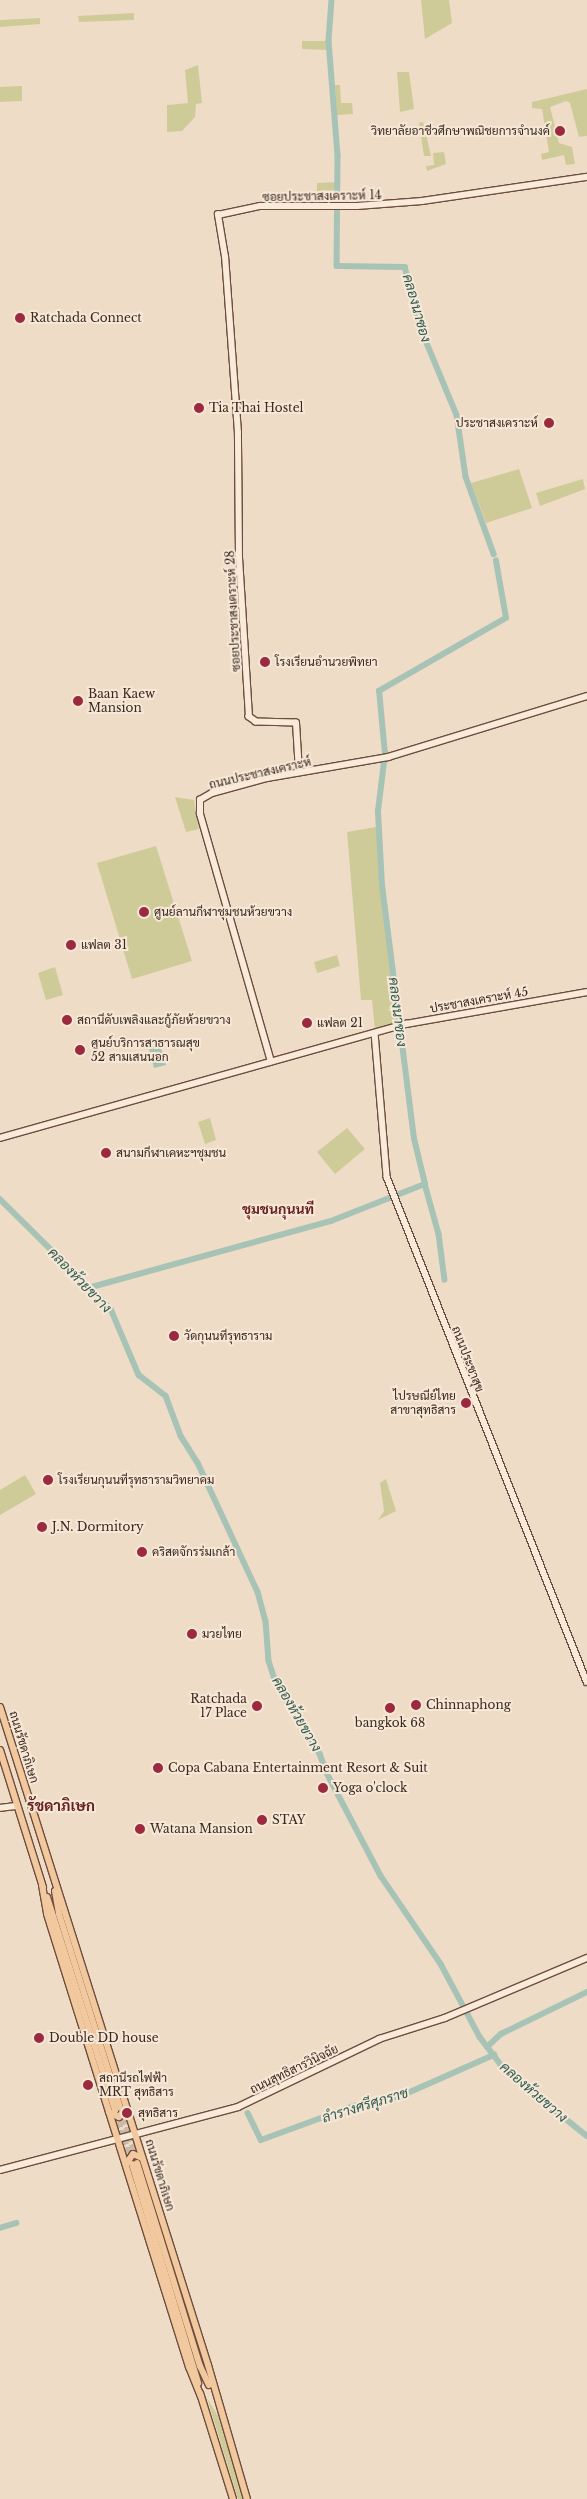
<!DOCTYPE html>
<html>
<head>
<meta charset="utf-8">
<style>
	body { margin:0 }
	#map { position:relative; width:587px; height:2499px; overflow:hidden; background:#efdcc6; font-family:"Libre Baskerville",Sarabun,serif }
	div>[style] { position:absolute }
	.green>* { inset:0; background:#cecb99 }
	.water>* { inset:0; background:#a7c3b6 }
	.canal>* { height:5.5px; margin:-2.75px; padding:0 2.75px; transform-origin:2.75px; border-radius:2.75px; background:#a7c3b6 }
	.primary-tunnel>* { height:6px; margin-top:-3px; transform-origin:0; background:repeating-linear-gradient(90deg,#cbb8a5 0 6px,transparent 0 9px) }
	.roads { filter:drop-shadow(1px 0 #6d4d3e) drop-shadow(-1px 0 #6d4d3e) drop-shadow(0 1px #6d4d3e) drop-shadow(0 -1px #6d4d3e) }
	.secondary>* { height:5.5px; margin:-2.75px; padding:0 2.75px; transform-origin:2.75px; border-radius:2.75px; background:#f9ead9 }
	.primary>* { height:6px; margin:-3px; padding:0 3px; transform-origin:3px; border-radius:3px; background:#f2c99e }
	.dots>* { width:14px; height:14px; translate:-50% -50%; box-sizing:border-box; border:2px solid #f6e7d6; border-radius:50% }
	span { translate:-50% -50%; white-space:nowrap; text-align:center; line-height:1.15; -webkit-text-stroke:4px #f6e7d6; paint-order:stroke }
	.poi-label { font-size:12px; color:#3b281f }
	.right { translate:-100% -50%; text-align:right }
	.left { translate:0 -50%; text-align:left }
	.street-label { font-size:12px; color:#3b281f }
	.water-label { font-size:14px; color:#2e5b50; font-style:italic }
	.neighbourhood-label { font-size:14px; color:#68201e; font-weight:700 }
	.quarter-label { font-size:15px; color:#68201e; font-weight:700 }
</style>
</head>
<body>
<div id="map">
	<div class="green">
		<i style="clip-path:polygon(421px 0,449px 0,452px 23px,425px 39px)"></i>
		<i style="clip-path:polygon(134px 13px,134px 20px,79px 22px,78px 16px)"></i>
		<i style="clip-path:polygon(40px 18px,40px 24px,0 27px,0 20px)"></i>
		<i style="clip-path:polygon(302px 41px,327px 41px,328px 50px,302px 49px)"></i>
		<i style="clip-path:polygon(198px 65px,202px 103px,196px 104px,195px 117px,182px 131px,167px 132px,167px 105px,188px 103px,185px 70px)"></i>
		<i style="clip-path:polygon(397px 72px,409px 72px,414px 109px,400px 112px)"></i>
		<i style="clip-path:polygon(335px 85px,340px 85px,341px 103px,352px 103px,353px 114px,337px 115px)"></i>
		<i style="clip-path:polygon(22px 86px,22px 101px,0 102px,0 87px)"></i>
		<i style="clip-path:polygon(587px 89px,587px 136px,579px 137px,570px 103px,566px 101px,550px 107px,559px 143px,572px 147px,575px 164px,566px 165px,564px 155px,542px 160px,541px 154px,549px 152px,542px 109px,532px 108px,532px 102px)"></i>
		<i style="clip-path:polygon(423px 122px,431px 156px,424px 156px,419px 123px)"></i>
		<i style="clip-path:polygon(444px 152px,446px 164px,427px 171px,426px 166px,434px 165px,433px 153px)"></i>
		<i style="clip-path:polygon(337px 182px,337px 190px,317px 191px,317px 183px)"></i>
		<i style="clip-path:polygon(519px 469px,532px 508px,486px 523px,471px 483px)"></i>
		<i style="clip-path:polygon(583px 479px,585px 489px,540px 506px,536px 493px)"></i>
		<i style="clip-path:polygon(175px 797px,194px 800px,199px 829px,186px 832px)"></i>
		<i style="clip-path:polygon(376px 827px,398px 1024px,375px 1030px,372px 1000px,361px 1000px,347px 832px)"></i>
		<i style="clip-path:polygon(156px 846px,192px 961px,132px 979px,97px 863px)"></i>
		<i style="clip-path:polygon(337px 955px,340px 966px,317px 973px,314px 962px)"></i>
		<i style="clip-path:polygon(55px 967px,63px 995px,46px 1000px,38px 973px)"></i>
		<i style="clip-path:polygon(210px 1118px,216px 1140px,205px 1144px,198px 1122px)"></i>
		<i style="clip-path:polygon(347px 1128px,365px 1149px,335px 1174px,317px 1152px)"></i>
		<i style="clip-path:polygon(25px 1475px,36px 1494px,0 1515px,0 1490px)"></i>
		<i style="clip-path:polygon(386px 1479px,396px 1511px,378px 1520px,384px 1511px,380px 1483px)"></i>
		<i style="clip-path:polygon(207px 2398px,218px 2416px,243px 2499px,238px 2499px)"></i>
	</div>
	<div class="water">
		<i style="clip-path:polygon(160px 1045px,166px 1065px,154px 1068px,149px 1049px)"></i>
	</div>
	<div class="canal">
		<i style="left:332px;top:0;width:41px;rotate:94.2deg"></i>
		<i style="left:329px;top:41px;width:115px;rotate:85.5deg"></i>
		<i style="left:338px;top:156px;width:110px;rotate:90.5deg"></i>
		<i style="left:337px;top:266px;width:68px;rotate:0.8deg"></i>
		<i style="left:405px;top:267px;width:66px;rotate:75.1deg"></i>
		<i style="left:422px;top:331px;width:91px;rotate:67.4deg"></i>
		<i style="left:457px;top:415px;width:63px;rotate:81.7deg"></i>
		<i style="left:466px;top:477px;width:82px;rotate:70deg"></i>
		<i style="left:425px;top:1184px;width:52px;rotate:74.4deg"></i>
		<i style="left:439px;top:1234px;width:46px;rotate:82.6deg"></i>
		<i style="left:0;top:1199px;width:156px;rotate:44.7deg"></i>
		<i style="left:111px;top:1309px;width:72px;rotate:67deg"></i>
		<i style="left:139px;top:1375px;width:34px;rotate:38deg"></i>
		<i style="left:166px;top:1396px;width:43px;rotate:69.4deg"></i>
		<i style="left:181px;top:1436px;width:32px;rotate:58deg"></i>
		<i style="left:198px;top:1463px;width:142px;rotate:65.1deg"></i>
		<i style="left:258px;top:1592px;width:30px;rotate:75deg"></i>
		<i style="left:266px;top:1621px;width:40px;rotate:85.7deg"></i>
		<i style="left:269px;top:1661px;width:23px;rotate:72deg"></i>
		<i style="left:276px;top:1683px;width:84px;rotate:58.2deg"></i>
		<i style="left:320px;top:1754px;width:22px;rotate:69deg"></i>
		<i style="left:328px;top:1775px;width:114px;rotate:62.3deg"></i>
		<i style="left:381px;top:1876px;width:107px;rotate:55.7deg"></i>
		<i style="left:441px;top:1964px;width:83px;rotate:61.9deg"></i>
		<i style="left:480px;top:2037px;width:41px;rotate:52.9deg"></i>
		<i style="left:505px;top:2070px;width:105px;rotate:38.8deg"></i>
		<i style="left:88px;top:1288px;width:252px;rotate:-15.4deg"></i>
		<i style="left:331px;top:1221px;width:101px;rotate:-21.5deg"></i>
		<i style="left:425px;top:1184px;width:46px;rotate:-103.7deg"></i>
		<i style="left:414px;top:1139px;width:255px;rotate:-97.2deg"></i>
		<i style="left:382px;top:886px;width:75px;rotate:-93.1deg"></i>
		<i style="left:378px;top:811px;width:57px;rotate:-83deg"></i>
		<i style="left:385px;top:754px;width:63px;rotate:-95.4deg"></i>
		<i style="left:379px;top:691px;width:146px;rotate:-29.9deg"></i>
		<i style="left:506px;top:618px;width:58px;rotate:-100deg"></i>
		<i style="left:487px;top:2047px;width:19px;rotate:-43deg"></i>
		<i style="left:501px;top:2034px;width:96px;rotate:-26deg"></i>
		<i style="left:248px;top:2113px;width:30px;rotate:64deg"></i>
		<i style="left:261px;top:2140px;width:99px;rotate:-20.1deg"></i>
		<i style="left:354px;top:2106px;width:48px;rotate:-12deg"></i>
		<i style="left:401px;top:2096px;width:102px;rotate:-23.8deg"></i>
		<i style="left:0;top:2228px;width:17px;rotate:-17deg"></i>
	</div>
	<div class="primary-tunnel">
		<i style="left:121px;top:2110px;width:49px;rotate:72.3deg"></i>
		<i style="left:116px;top:2113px;width:50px;rotate:72.6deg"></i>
	</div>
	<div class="roads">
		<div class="secondary">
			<i style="left:299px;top:772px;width:49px;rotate:-93.5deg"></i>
			<i style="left:296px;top:723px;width:40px;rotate:-178.6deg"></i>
			<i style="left:256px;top:722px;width:9px;rotate:-144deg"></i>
			<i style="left:249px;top:717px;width:160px;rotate:-93.6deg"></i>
			<i style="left:239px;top:557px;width:124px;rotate:-90.5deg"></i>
			<i style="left:238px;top:433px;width:176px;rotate:-94.2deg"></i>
			<i style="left:225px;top:257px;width:43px;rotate:-99.5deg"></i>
			<i style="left:218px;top:215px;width:43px;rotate:-12.1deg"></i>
			<i style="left:260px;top:206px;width:97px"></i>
			<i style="left:357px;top:206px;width:65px;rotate:-4.4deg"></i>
			<i style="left:422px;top:201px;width:167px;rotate:-8.3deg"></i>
			<i style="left:375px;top:1033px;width:144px;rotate:85.2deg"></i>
			<i style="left:387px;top:1177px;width:543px;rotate:68.39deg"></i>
			<i style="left:271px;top:1062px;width:258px;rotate:-106deg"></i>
			<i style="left:200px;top:814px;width:14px;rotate:-90deg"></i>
			<i style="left:200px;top:800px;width:14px;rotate:-30deg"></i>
			<i style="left:212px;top:793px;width:57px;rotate:-15.3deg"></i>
			<i style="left:267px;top:778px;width:123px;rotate:-9.8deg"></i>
			<i style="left:388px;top:757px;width:208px;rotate:-17deg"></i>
			<i style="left:0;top:1138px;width:422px;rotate:-15.7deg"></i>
			<i style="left:406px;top:1024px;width:184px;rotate:-10deg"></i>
			<i style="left:0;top:1808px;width:17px;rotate:-7deg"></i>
			<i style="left:0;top:2170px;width:246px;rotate:-14.8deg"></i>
			<i style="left:238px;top:2107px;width:157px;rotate:-25.7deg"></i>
			<i style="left:379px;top:2039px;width:69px;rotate:-17.7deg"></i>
			<i style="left:445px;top:2018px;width:154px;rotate:-22.9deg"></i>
		</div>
		<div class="primary">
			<i style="left:0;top:1707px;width:690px;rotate:72.46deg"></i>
			<i style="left:208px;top:2365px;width:140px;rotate:73.8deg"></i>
			<i style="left:0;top:1750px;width:144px;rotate:72.6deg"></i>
			<i style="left:42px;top:1885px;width:29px;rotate:80deg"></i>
			<i style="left:47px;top:1914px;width:244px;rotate:72.6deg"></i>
			<i style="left:120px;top:2147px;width:231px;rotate:72.6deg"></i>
			<i style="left:189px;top:2367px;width:32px;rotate:68deg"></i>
			<i style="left:55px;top:1891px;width:23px;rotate:80deg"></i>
			<i style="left:59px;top:1914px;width:203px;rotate:72.5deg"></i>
			<i style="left:47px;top:1897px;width:224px;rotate:72.3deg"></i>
			<i style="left:109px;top:2112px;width:11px;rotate:27deg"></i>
			<i style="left:119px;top:2117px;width:12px;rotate:-55deg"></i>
			<i style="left:137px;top:2163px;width:213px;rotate:72.8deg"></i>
			<i style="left:200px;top:2366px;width:21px;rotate:65deg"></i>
			<i style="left:126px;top:2164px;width:12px;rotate:-55deg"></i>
			<i style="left:133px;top:2154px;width:10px;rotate:24deg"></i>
			<i style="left:132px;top:2164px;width:229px;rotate:73.2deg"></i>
			<i style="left:200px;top:2393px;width:111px;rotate:72.7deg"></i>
		</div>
	</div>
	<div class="dots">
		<i style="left:560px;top:131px;background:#9b2a3f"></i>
		<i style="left:20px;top:318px;background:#9b2a3f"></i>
		<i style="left:199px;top:408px;background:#9b2a3f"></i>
		<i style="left:549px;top:423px;background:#9b2a3f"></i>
		<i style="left:265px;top:662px;background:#9b2a3f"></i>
		<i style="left:78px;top:701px;background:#9b2a3f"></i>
		<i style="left:144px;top:912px;background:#9b2a3f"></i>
		<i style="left:71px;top:945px;background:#9b2a3f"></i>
		<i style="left:67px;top:1020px;background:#9b2a3f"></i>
		<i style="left:307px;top:1023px;background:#9b2a3f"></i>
		<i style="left:80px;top:1050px;background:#9b2a3f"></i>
		<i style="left:106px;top:1153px;background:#9b2a3f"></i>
		<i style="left:174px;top:1336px;background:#9b2a3f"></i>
		<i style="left:466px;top:1403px;background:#9b2a3f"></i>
		<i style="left:48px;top:1480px;background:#9b2a3f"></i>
		<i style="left:42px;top:1527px;background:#9b2a3f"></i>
		<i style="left:142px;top:1552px;background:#9b2a3f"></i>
		<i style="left:192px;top:1634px;background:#9b2a3f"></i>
		<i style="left:416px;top:1705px;background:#9b2a3f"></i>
		<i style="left:257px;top:1706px;background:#9b2a3f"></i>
		<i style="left:390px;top:1708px;background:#9b2a3f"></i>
		<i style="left:158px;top:1768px;background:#9b2a3f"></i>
		<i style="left:323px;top:1788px;background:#9b2a3f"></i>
		<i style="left:262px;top:1820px;background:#9b2a3f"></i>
		<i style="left:140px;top:1829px;background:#9b2a3f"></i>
		<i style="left:39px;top:2038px;background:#9b2a3f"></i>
		<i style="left:88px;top:2085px;background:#9b2a3f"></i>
		<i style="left:127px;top:2113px;background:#9b2a3f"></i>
	</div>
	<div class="poi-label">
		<span class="right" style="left:550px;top:131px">วิทยาลัยอาชีวศึกษาพณิชยการจำนงค์</span>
		<span class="left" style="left:30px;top:318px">Ratchada Connect</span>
		<span class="left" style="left:209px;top:408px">Tia Thai Hostel</span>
		<span class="right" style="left:538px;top:423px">ประชาสงเคราะห์</span>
		<span class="left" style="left:275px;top:662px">โรงเรียนอำนวยพิทยา</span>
		<span class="left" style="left:88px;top:701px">Baan Kaew<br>Mansion</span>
		<span class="left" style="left:154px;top:912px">ศูนย์ลานกีฬาชุมชนห้วยขวาง</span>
		<span class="left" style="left:81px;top:945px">แฟลต 31</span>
		<span class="left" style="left:77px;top:1020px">สถานีดับเพลิงและกู้ภัยห้วยขวาง</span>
		<span class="left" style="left:317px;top:1023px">แฟลต 21</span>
		<span class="left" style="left:91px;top:1050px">ศูนย์บริการสาธารณสุข<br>52 สามเสนนอก</span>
		<span class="left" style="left:116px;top:1153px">สนามกีฬาเคหะฯชุมชน</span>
		<span class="left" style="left:184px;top:1336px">วัดกุนนทีรุทธาราม</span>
		<span class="right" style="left:456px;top:1403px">ไปรษณีย์ไทย<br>สาขาสุทธิสาร</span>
		<span class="left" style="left:58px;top:1480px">โรงเรียนกุนนทีรุทธารามวิทยาคม</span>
		<span class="left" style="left:52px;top:1527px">J.N. Dormitory</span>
		<span class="left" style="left:152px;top:1552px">คริสตจักรร่มเกล้า</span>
		<span class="left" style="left:202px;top:1634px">มวยไทย</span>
		<span class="right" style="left:247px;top:1706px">Ratchada<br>17 Place</span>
		<span class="left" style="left:426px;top:1705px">Chinnaphong</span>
		<span style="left:390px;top:1723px">bangkok 68</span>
		<span class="left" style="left:168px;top:1768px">Copa Cabana Entertainment Resort &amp; Suit</span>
		<span class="left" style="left:333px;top:1788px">Yoga o'clock</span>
		<span class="left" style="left:272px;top:1820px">STAY</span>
		<span class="left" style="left:150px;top:1829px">Watana Mansion</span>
		<span class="left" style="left:49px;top:2038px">Double DD house</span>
		<span class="left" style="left:99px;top:2085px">สถานีรถไฟฟ้า<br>MRT สุทธิสาร</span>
		<span class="left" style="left:138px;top:2113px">สุทธิสาร</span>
	</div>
	<div class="street-label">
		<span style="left:322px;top:196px;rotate:-1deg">ซอยประชาสงเคราะห์ 14</span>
		<span style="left:233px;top:611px;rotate:-93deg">ซอยประชาสงเคราะห์ 28</span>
		<span style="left:260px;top:773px;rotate:-13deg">ถนนประชาสงเคราะห์</span>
		<span style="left:479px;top:1000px;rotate:-10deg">ประชาสงเคราะห์ 45</span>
		<span style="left:468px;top:1359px;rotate:69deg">ถนนประชาสุข</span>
		<span style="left:24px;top:1747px;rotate:73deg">ถนนรัชดาภิเษก</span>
		<span style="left:294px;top:2069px;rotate:-26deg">ถนนสุทธิสารวินิจฉัย</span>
		<span style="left:160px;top:2175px;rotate:73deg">ถนนรัชดาภิเษก</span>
	</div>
	<div class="water-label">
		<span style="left:417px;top:308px;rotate:74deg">คลองนาซอง</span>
		<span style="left:398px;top:1012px;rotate:83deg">คลองนาซอง</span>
		<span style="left:80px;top:1280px;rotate:46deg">คลองห้วยขวาง</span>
		<span style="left:297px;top:1714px;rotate:60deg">คลองห้วยขวาง</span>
		<span style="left:534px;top:2092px;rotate:41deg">คลองห้วยขวาง</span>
		<span style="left:365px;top:2105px;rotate:-17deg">ลำรางศรีศุภราช</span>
	</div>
	<div class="neighbourhood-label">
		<span style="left:278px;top:1209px">ชุมชนกุนนที</span>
	</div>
	<div class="quarter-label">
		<span style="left:61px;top:1806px">รัชดาภิเษก</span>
	</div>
</div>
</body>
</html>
